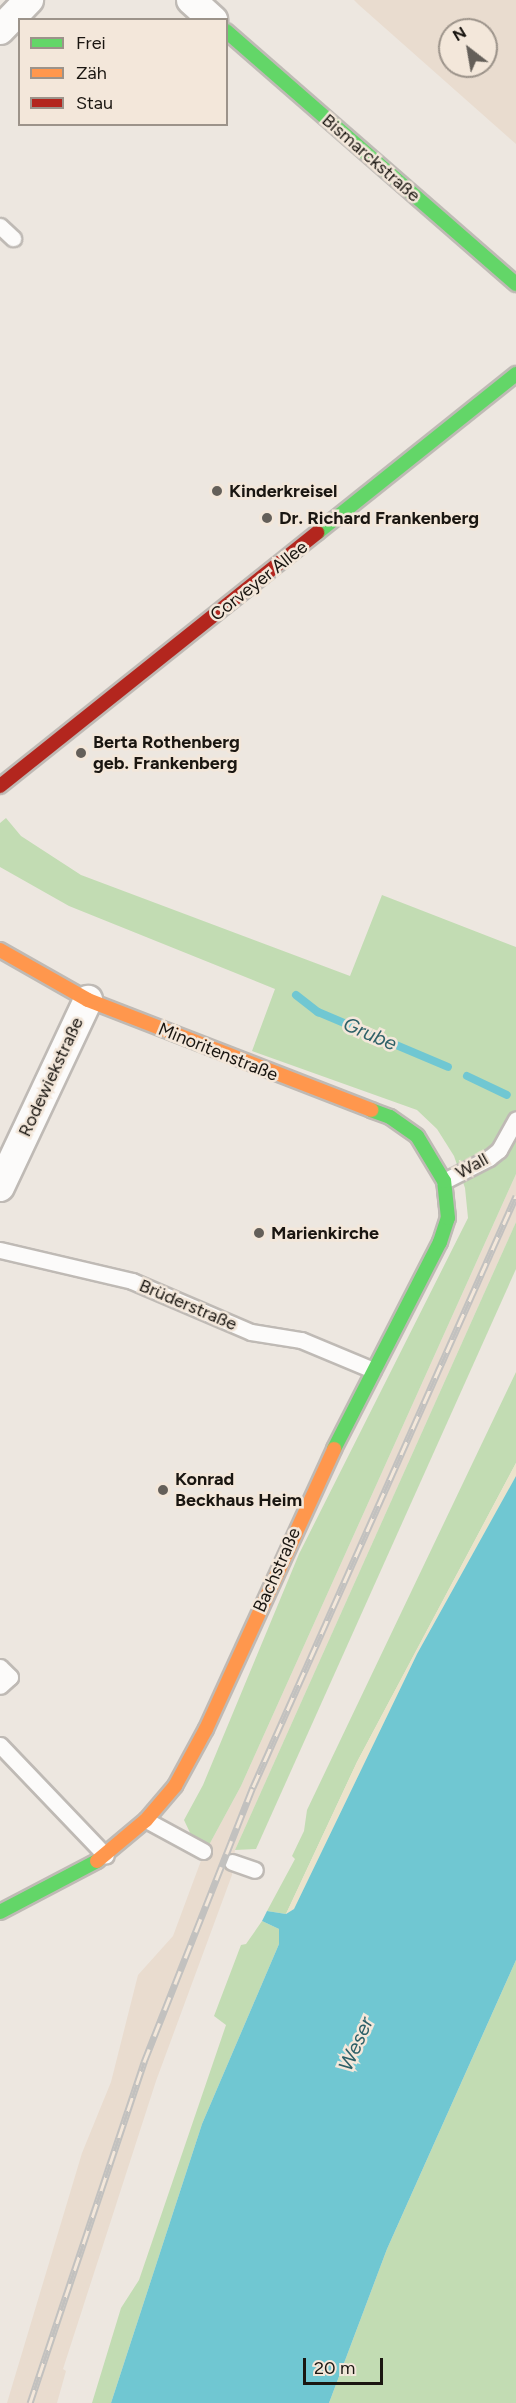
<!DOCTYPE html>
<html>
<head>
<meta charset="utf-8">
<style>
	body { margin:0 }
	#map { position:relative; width:516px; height:2403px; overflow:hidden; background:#ede7e0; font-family:Figtree,sans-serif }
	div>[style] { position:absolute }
	.built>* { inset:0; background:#e9dccf }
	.green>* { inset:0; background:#c2dcb3 }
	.sand>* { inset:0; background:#ebe3cb }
	.water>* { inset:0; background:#70c7d2 }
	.stream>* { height:8px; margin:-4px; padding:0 4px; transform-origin:4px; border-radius:4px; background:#70c7d2 }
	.roads { filter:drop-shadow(2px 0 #bfbab5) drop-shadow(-2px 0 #bfbab5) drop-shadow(0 2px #bfbab5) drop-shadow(0 -2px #bfbab5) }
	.lane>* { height:15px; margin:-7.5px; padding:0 7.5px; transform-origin:7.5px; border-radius:7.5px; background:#fcfbfa }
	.street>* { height:28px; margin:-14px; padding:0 14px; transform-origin:14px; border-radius:14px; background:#fcfbfa }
	.fast>* { height:14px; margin:-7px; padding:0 7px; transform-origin:7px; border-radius:7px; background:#63d668 }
	.slow>* { height:14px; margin:-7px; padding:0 7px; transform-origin:7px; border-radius:7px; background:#ff974d }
	.jam>* { height:14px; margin:-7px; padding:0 7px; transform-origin:7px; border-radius:7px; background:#b3261e }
	.rail>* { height:7px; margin-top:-3.5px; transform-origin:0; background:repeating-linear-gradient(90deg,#f3e7da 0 14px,#c2c1bf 0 28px); box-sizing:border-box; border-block:2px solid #c2c1bf }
	.dots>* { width:16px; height:16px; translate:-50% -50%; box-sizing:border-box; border:3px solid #f3e7da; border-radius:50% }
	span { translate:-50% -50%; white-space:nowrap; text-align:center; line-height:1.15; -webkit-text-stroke:5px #f3e7da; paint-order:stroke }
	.street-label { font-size:18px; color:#1a1611 }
	.poi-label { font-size:18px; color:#1a1611; font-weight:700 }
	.left { translate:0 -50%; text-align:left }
	.water-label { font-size:20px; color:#2d6068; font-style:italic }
	.legend { position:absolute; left:18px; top:18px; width:210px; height:108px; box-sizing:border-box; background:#f3e7da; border:2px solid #9c938a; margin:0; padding:8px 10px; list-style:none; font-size:18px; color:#1a1611 }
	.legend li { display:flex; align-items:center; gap:12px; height:30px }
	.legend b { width:30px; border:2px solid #9c938a }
	.north { position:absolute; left:438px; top:18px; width:60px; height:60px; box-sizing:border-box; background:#f3e7da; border:2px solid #9c938a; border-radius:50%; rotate:329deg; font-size:16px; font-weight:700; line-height:24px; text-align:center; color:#1a1611 }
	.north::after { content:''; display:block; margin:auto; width:21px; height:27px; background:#645f59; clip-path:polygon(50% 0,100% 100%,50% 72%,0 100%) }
	.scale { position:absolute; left:303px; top:2358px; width:80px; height:27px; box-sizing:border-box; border:3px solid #1a1611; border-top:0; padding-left:8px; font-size:18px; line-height:21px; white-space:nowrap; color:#1a1611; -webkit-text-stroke:4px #f3e7da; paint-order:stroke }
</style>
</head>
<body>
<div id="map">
	<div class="built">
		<i style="clip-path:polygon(evenodd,354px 0,516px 0,516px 144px,359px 5px,354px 0,450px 30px,486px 30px,486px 66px,450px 66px,450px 30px)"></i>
		<i style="clip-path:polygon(516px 1174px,516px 1222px,235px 1850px,232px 1875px,156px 2081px,63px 2369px,66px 2371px,57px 2403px,7px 2403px,82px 2153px,111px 2082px,138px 1975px,173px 1936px,202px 1858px,241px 1786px)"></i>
	</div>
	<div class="green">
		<i style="clip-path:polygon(6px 818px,21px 836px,81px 875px,350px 976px,382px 895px,516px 947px,516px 1174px,241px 1786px,202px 1858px,184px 1820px,203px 1785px,299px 1554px,468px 1218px,465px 1188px,454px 1156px,437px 1129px,417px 1110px,252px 1051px,275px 989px,69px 906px,0 867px,0 823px)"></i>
		<i style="clip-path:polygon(516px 1222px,516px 1269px,256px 1849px,235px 1850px)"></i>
		<i style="clip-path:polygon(516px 1372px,516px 1463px,357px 1762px,286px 1914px,267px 1911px,295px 1859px,292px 1856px,304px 1831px,307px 1810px)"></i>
		<i style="clip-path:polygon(262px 1921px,279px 1929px,279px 1944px,202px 2124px,111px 2403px,92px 2403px,121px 2308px,139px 2280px,226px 2025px,214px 2016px,241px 1945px,246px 1944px)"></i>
		<i style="clip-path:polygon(516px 1960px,516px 2403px,329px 2403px,387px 2249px)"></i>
	</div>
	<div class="sand">
		<i style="clip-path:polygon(516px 1463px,516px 1476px,417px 1654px,294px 1909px,286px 1914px,357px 1762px)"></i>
	</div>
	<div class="water">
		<i style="clip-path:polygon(516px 1476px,516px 1960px,387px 2249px,329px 2403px,111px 2403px,202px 2124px,279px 1944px,279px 1929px,262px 1921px,267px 1911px,286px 1914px,294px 1909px,417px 1654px)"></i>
	</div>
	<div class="stream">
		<i style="left:296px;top:995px;width:28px;rotate:38deg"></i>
		<i style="left:318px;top:1012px;width:141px;rotate:22.9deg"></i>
		<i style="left:467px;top:1076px;width:44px;rotate:25.4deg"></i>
	</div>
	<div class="roads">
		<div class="lane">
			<i style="left:0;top:226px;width:18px;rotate:43deg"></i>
			<i style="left:444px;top:1181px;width:51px;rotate:-27.1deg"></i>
			<i style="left:489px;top:1158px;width:13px;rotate:-39deg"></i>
			<i style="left:499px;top:1150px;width:35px;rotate:-61deg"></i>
			<i style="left:0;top:1250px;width:136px;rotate:13.2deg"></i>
			<i style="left:132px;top:1281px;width:129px;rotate:23.2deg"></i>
			<i style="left:251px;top:1332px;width:51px;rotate:9.1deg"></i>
			<i style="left:301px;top:1340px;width:78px;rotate:22.6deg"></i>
			<i style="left:0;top:1667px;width:14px;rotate:45deg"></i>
			<i style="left:10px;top:1677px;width:13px;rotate:138deg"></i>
			<i style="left:0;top:1745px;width:153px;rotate:46.3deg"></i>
			<i style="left:146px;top:1820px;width:65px;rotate:28.5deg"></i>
			<i style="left:232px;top:1862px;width:24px;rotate:19deg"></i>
		</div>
		<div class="street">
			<i style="left:191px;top:0;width:30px;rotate:42deg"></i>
			<i style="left:0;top:30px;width:42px;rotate:-46deg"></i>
			<i style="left:0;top:1187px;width:207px;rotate:-64.8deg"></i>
		</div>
		<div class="fast">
			<i style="left:226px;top:31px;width:385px;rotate:41.1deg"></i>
			<i style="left:317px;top:533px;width:255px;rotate:-38.6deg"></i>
			<i style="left:334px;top:1449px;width:233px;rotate:-62.9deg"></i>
			<i style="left:440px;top:1242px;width:25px;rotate:-72deg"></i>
			<i style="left:448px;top:1218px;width:37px;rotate:-96deg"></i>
			<i style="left:444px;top:1181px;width:52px;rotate:-121deg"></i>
			<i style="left:417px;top:1136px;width:33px;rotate:-145deg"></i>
			<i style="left:390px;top:1117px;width:20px;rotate:-160deg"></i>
			<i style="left:0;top:1912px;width:110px;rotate:-27.7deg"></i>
		</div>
		<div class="slow">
			<i style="left:0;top:950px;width:101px;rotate:29.6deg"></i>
			<i style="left:88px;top:1000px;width:304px;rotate:21.2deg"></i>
			<i style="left:97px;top:1861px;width:64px;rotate:-39.9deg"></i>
			<i style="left:146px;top:1820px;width:45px;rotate:-49.5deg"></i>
			<i style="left:175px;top:1786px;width:65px;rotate:-61.5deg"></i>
			<i style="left:206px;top:1729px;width:308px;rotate:-65.4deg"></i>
		</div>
		<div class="jam">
			<i style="left:0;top:786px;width:406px;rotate:-38.6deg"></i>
		</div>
	</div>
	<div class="rail">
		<i style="left:30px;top:2403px;width:360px;rotate:-71.5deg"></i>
		<i style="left:144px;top:2062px;width:296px;rotate:-68.4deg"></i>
		<i style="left:253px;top:1787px;width:647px;rotate:-66.01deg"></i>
	</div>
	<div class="dots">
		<i style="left:217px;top:491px;background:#645f59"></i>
		<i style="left:267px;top:518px;background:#645f59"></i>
		<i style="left:81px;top:753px;background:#645f59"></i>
		<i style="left:259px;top:1233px;background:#645f59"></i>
		<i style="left:163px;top:1490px;background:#645f59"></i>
	</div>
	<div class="street-label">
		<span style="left:371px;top:158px;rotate:41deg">Bismarckstraße</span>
		<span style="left:259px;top:581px;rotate:-38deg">Corveyer Allee</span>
		<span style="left:218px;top:1052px;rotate:22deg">Minoritenstraße</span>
		<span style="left:51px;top:1077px;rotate:-65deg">Rodewiekstraße</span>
		<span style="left:472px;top:1166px;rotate:-29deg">Wall</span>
		<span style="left:188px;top:1305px;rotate:23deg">Brüderstraße</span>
		<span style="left:277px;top:1570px;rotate:-66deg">Bachstraße</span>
	</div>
	<div class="poi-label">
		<span class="left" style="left:229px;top:491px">Kinderkreisel</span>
		<span class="left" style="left:279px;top:518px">Dr. Richard Frankenberg</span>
		<span class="left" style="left:93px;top:753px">Berta Rothenberg<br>geb. Frankenberg</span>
		<span class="left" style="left:271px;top:1233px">Marienkirche</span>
		<span class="left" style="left:175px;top:1490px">Konrad<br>Beckhaus Heim</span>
	</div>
	<div class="water-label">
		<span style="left:370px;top:1034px;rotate:23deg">Grube</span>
		<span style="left:356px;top:2044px;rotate:-66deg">Weser</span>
	</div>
	<ul class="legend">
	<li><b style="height:8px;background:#63d668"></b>Frei</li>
	<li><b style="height:8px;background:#ff974d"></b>Zäh</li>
	<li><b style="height:8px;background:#b3261e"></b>Stau</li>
	</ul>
	<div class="north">N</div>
	<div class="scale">20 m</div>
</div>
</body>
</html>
